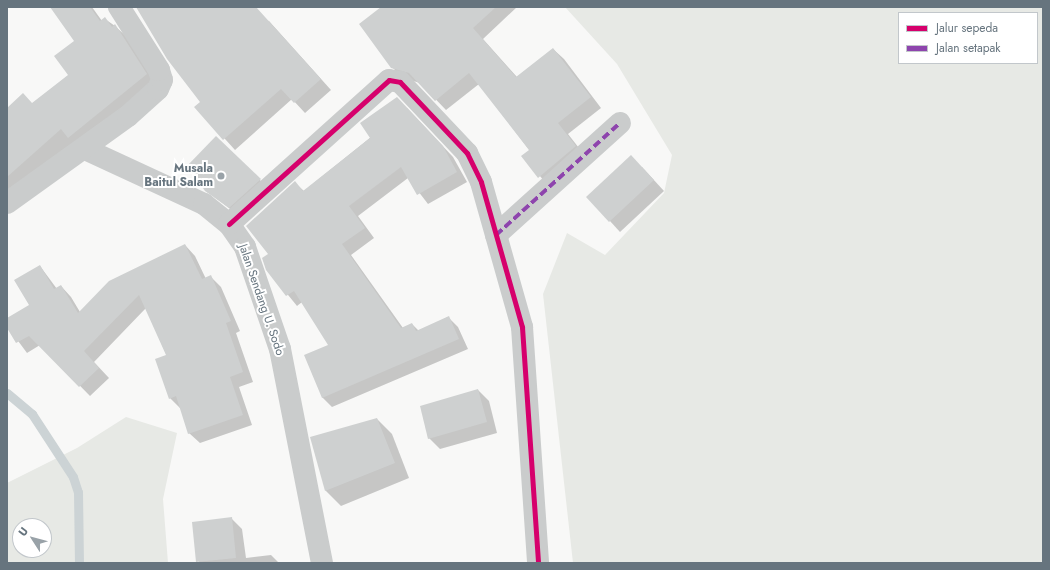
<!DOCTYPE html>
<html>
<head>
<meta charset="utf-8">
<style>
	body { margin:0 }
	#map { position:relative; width:1050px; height:570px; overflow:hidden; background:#f8f8f7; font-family:Jost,sans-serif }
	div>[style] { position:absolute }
	.green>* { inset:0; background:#e7e9e5 }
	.shadow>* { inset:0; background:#0003 }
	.stream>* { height:9px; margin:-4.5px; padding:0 4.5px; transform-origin:4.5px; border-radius:4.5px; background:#ccd3d5 }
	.building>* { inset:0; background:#ced0d0 }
	.street>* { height:22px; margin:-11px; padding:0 11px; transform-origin:11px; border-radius:11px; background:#cacccc }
	.quiet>* { height:4px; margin-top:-2px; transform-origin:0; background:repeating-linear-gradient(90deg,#8e44ad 0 8px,transparent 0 12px) }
	.cycleway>* { height:5px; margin:-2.5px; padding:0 2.5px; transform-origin:2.5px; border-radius:2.5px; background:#d6006c }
	.dots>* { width:11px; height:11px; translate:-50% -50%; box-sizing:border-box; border:2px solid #fff; border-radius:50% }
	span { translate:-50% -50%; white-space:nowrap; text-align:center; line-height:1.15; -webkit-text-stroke:4px #fff; paint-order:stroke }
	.poi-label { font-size:12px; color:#66747e; font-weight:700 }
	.right { translate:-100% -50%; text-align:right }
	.street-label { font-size:12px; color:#66747e }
	.frame { position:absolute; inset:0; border:8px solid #66747e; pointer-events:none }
	.legend { position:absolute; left:898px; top:12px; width:140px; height:52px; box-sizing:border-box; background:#fff; border:1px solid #c2c7cb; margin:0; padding:5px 7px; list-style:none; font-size:12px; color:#66747e }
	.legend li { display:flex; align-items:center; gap:8px; height:20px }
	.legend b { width:20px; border:1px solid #c2c7cb }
	.north { position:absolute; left:12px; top:518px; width:40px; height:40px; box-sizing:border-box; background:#fff; border:1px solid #c2c7cb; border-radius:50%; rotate:306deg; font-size:11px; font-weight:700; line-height:16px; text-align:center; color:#66747e }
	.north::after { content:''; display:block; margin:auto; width:14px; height:18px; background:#99a2a8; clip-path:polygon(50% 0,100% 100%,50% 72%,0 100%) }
</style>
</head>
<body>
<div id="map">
	<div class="green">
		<i style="clip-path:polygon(evenodd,565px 7px,1043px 7px,1043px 563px,573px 563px,543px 294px,567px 233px,605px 255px,664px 193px,672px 155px,617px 64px,565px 7px,899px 13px,1037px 13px,1037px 63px,899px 63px,899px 13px)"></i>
		<i style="clip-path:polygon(evenodd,126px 417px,177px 433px,163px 499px,168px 563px,7px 563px,7px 483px,77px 448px,126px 417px,20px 526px,44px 526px,44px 550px,20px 550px,20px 526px)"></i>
	</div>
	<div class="shadow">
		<i style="clip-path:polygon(51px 7px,92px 7px,102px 21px,105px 19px,115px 26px,128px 38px,159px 87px,7px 193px,7px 109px,33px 104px,69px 75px,76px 41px)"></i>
		<i style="clip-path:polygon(138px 7px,205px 7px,269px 21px,331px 90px,305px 113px,292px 99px,235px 150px,196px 107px,201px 103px)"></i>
		<i style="clip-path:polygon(383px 7px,517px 7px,483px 39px,517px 77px,553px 49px,564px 59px,601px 108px,568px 134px,586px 157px,550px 188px,523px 156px,530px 151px,479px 84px,446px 110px,420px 83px,403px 78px,392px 67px)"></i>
		<i style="clip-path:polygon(407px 108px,453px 157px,467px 182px,428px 204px,408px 178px,358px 216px,374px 238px,351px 255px,403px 328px,412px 324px,419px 331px,448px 317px,458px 327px,468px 349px,332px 407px,322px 397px,330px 346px,302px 302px,297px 306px,267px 269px,269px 254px,295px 183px,304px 191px)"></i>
		<i style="clip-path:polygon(216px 137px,265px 185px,234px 212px,206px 190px)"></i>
		<i style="clip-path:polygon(642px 167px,664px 191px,620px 232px,588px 197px)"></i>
		<i style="clip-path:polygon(185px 245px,195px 256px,206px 279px,211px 277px,221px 287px,240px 331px,236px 333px,253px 382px,239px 387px,252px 425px,200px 443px,189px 433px,181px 409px,170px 398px,167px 356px,146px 308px,94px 362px,109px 378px,90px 396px,40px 345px,27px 353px,7px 326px,7px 319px,31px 306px,40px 266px,57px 289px,61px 286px,71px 297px,80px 312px)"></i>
		<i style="clip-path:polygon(478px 390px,489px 401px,497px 433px,440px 449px,429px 438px)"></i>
		<i style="clip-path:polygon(377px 419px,392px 434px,409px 478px,341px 506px,326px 491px,311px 438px)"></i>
		<i style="clip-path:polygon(231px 518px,242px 529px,246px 558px,271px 555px,279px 563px,198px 563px)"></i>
	</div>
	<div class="stream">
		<i style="left:7px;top:393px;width:33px;rotate:40deg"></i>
		<i style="left:32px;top:414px;width:75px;rotate:56.9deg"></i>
		<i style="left:73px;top:477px;width:16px;rotate:72deg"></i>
		<i style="left:78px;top:492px;width:71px;rotate:89.2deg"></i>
	</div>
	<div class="building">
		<i style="clip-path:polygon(50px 7px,90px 7px,100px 21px,105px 17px,112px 27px,115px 24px,147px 74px,68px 138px,61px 129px,7px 177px,7px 108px,23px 93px,32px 103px,68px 75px,54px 56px,74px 41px)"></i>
		<i style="clip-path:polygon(136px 7px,256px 7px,321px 79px,294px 103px,281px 89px,223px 140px,194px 107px,200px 102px,167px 59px)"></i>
		<i style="clip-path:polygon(381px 7px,496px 7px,473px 28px,516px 77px,553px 48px,591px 97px,558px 123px,576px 146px,538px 178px,521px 156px,529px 150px,469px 73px,435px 101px,409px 73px,391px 68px,359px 24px)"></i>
		<i style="clip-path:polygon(397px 97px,443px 146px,457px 172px,417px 195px,401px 167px,349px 206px,365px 228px,342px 244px,401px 328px,412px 323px,416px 331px,449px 316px,459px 339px,322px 398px,304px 355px,328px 345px,294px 291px,286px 296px,266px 270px,262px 258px,268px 254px,246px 226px,295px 181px,303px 191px,370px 138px,360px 123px)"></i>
		<i style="clip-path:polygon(216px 136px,261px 179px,229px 208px,205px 191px,187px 166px)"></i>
		<i style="clip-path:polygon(631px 155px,654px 180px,609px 222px,586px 197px)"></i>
		<i style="clip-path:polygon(185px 244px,202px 279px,211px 275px,231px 321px,226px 323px,243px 372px,230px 377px,243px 415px,188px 434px,176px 396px,169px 399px,155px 359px,166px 355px,139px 295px,84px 351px,99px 368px,79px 387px,29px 336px,16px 343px,7px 328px,7px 318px,29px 305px,14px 280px,40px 265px,54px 289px,61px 285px,78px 313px,109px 281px)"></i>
		<i style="clip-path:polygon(478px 389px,487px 422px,428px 439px,420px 406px)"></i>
		<i style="clip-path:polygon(377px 418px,395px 463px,325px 491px,310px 437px)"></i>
		<i style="clip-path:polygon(232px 517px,236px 558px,196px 562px,192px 522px)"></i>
	</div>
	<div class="street">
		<i style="left:85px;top:149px;width:131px;rotate:24.8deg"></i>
		<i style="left:204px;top:204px;width:32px;rotate:39deg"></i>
		<i style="left:229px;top:224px;width:28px;rotate:55deg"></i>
		<i style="left:245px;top:247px;width:108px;rotate:71.1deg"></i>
		<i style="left:280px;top:349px;width:218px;rotate:78.9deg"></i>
		<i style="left:7px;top:203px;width:149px;rotate:-35.7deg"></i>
		<i style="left:128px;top:116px;width:40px;rotate:-42deg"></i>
		<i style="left:158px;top:89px;width:10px;rotate:-66deg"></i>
		<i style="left:162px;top:80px;width:10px;rotate:-107deg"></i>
		<i style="left:159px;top:70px;width:75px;rotate:-122.4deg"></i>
		<i style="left:229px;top:224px;width:215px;rotate:-42deg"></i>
		<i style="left:389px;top:80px;width:11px;rotate:10deg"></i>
		<i style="left:400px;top:82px;width:98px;rotate:46.7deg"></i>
		<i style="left:467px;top:153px;width:32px;rotate:64deg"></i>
		<i style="left:481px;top:182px;width:151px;rotate:74.2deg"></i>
		<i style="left:522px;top:327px;width:237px;rotate:86.1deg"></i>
		<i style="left:496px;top:235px;width:167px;rotate:-42.1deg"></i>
	</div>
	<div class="quiet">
		<i style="left:496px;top:235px;width:167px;rotate:-42.1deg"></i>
	</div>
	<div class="cycleway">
		<i style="left:229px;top:224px;width:215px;rotate:-42deg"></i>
		<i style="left:389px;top:80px;width:11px;rotate:10deg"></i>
		<i style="left:400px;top:82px;width:98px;rotate:46.7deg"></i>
		<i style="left:467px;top:153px;width:32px;rotate:64deg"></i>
		<i style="left:481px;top:182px;width:151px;rotate:74.2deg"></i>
		<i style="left:522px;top:327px;width:237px;rotate:86.1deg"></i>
	</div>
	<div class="dots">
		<i style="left:221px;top:176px;background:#99a2a8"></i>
	</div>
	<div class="poi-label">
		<span class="right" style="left:213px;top:176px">Musala<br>Baitul Salam</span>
	</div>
	<div class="street-label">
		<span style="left:261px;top:300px;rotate:71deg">Jalan Sendang U. Sodo</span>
	</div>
	<div class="frame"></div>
	<ul class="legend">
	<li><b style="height:5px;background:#d6006c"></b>Jalur sepeda</li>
	<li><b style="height:5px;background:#8e44ad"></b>Jalan setapak</li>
	</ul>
	<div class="north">U</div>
</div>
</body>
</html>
